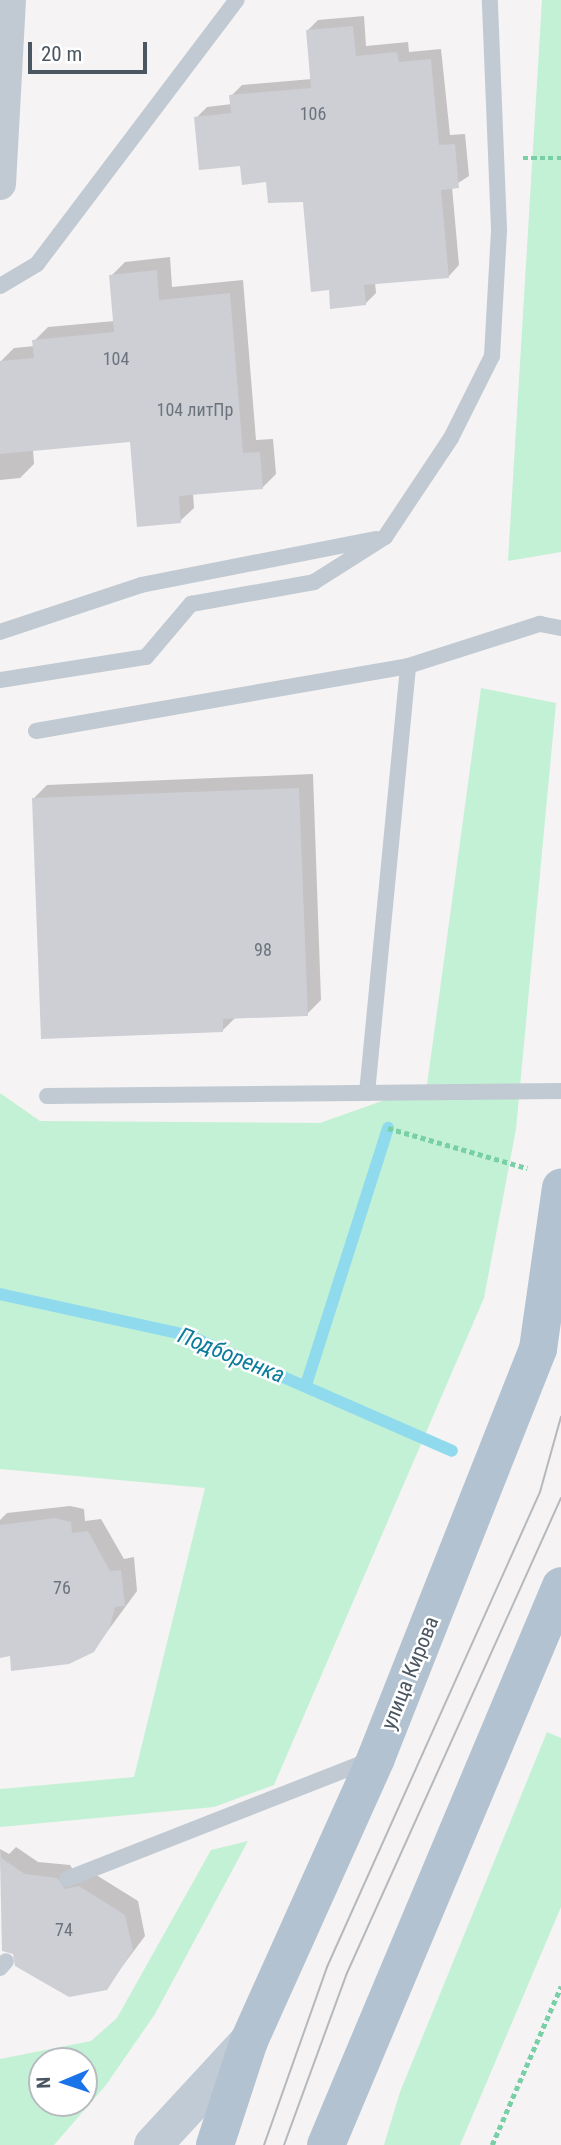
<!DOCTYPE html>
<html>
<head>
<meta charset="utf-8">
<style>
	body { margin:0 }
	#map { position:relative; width:561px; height:2145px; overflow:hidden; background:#f5f3f3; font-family:"Roboto Condensed",sans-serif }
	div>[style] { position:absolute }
	.green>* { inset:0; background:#c3f1d5 }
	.shadow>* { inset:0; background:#0003 }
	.stream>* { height:12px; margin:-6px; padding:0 6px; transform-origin:6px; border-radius:6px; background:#90daee }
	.building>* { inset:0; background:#cdcfd5 }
	.path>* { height:4.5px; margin-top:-2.25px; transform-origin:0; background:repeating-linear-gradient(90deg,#7ad0a6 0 5px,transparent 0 8.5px) }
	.lane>* { height:16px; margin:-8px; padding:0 8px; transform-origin:8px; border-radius:8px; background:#c1cad2 }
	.street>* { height:32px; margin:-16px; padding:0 16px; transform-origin:16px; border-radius:16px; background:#c1cad2 }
	.secondary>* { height:38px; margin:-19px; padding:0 19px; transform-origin:19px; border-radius:19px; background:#c1cbd6 }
	.primary>* { height:38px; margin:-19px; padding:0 19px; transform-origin:19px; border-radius:19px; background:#b3c2d1 }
	.tram>* { height:2px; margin:-1px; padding:0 1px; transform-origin:1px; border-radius:1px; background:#b5b8bd }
	span { translate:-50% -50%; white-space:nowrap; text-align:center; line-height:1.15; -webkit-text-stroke:5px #fff; paint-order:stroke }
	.number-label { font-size:18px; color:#6b747e }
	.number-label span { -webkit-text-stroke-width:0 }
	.street-label { font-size:21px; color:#4a5661 }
	.water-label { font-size:23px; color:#0c7c9b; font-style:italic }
	.north { position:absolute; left:28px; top:2047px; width:70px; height:70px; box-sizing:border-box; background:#fff; border:2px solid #b7bbc0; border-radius:50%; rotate:268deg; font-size:19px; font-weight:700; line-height:28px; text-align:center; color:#4a5661 }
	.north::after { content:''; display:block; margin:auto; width:24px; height:32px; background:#1a73e8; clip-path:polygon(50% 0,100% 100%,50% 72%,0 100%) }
	.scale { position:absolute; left:28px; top:42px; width:119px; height:32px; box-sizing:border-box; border:4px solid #4a5661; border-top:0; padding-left:9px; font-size:21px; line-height:24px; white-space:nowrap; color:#4a5661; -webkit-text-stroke:5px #fff; paint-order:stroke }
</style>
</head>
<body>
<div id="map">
	<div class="green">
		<i style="clip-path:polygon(542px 0,561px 0,561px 552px,508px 561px)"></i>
		<i style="clip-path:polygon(481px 688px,556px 703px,516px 1129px,484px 1298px,274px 1785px,214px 1807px,0 1827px,0 1789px,134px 1777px,205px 1488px,0 1469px,0 1093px,40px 1121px,320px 1123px,427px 1085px)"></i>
		<i style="clip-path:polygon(547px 1732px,561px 1738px,561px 1907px,460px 2145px,384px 2145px,400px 2092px)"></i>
		<i style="clip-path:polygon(evenodd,248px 1841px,155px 2014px,106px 2085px,54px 2145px,0 2145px,0 2059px,91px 2041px,117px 2018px,211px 1850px,248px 1841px,42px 2061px,84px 2061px,84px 2103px,42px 2103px,42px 2061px)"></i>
	</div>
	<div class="shadow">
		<i style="clip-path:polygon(364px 16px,366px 46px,408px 42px,409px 52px,441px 49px,450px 135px,465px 134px,469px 176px,452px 187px,459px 265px,449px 276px,375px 282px,376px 293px,365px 304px,330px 288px,304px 200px,268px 180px,196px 118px,207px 107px,232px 104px,231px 96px,242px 85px,312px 79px,307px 31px,318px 20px)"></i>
		<i style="clip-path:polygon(170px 257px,172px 287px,243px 280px,256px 440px,273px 439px,276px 474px,262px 488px,193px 493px,194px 508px,180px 521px,132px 440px,33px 449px,34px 464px,20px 478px,0 480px,0 362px,14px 348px,35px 346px,34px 341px,48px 327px,115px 321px,111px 276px,125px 262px)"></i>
		<i style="clip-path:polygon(313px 774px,321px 1000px,307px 1014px,236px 1017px,223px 1030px,33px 799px,47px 785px)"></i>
		<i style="clip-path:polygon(70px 1506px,84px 1509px,85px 1521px,101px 1519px,124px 1559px,134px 1557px,137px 1591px,93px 1651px,0 1656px,0 1520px,7px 1513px)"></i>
		<i style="clip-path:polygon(16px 1847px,38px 1862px,70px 1865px,78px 1877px,93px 1873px,138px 1901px,145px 1936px,106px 1988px,4px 1950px,0 1849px,9px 1854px)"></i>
	</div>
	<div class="stream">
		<i style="left:0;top:1294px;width:191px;rotate:12.4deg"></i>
		<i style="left:187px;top:1335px;width:289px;rotate:23.6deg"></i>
		<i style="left:306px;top:1385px;width:270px;rotate:-72.3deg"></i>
	</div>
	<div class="building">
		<i style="clip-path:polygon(353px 26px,356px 56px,397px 52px,399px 62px,431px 59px,439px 145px,455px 144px,459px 188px,441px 190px,449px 278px,364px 285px,366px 305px,330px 309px,329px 290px,311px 292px,303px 202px,268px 203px,266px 182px,242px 185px,240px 166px,199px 170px,194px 117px,231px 113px,229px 95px,311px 88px,306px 30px)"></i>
		<i style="clip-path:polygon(157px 270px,159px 300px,230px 293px,243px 453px,260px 452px,263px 489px,179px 496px,181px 523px,137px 527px,130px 442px,0 454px,0 361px,34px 358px,32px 340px,114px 332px,109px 275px)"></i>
		<i style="clip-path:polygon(299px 788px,308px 1016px,223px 1019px,223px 1032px,41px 1039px,32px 798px)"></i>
		<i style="clip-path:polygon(55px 1518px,71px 1522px,72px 1533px,88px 1531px,110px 1571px,121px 1570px,125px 1606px,115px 1607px,110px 1627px,94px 1652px,69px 1664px,11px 1671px,10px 1656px,0 1658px,0 1525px)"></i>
		<i style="clip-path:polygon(0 1857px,25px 1874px,57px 1878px,65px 1889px,79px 1886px,125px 1915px,133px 1950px,107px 1990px,69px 1997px,15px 1966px,13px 1954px,2px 1951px)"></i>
	</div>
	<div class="path">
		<i style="left:523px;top:158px;width:38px"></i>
		<i style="left:388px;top:1128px;width:145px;rotate:16.1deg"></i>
		<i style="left:492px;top:2145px;width:173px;rotate:-66.5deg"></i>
	</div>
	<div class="lane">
		<i style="left:0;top:286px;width:43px;rotate:-30.7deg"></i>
		<i style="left:37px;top:264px;width:331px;rotate:-52.9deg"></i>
		<i style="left:0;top:632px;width:149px;rotate:-18.4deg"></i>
		<i style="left:141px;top:585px;width:239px;rotate:-11.1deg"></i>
		<i style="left:0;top:680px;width:148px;rotate:-9deg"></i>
		<i style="left:146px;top:657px;width:70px;rotate:-49.7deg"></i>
		<i style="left:191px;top:604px;width:125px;rotate:-10.1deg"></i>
		<i style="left:314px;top:582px;width:84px;rotate:-32.4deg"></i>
		<i style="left:385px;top:537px;width:119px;rotate:-56.3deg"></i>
		<i style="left:451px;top:438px;width:92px;rotate:-63.4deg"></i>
		<i style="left:492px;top:356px;width:127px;rotate:-86.8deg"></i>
		<i style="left:499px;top:229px;width:229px;rotate:-92.3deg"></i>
		<i style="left:36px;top:731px;width:378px;rotate:-9.9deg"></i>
		<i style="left:408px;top:666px;width:139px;rotate:-17.7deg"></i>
		<i style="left:540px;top:624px;width:21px;rotate:11deg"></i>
		<i style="left:367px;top:1093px;width:429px;rotate:-84.5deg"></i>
		<i style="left:47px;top:1096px;width:514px;rotate:-0.56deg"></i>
		<i style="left:67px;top:1879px;width:326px;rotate:-21.4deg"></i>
		<i style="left:0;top:1968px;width:9px;rotate:-49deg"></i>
	</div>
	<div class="street">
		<i style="left:0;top:184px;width:184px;rotate:-86.9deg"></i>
	</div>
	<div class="secondary">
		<i style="left:153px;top:2145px;width:142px;rotate:-47.3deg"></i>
	</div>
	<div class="primary">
		<i style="left:215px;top:2145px;width:109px;rotate:-71.9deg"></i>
		<i style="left:249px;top:2041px;width:310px;rotate:-65.8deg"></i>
		<i style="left:376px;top:1758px;width:440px;rotate:-68.4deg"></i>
		<i style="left:538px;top:1349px;width:163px;rotate:-81.9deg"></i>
		<i style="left:326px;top:2145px;width:606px;rotate:-67.2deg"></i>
	</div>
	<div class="tram">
		<i style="left:264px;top:2145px;width:189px;rotate:-70.5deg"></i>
		<i style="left:327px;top:1967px;width:521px;rotate:-65.85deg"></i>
		<i style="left:540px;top:1492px;width:78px;rotate:-74.4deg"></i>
		<i style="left:284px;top:2145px;width:183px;rotate:-69.9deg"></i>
		<i style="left:347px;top:1973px;width:521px;rotate:-65.75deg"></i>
	</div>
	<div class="number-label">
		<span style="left:313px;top:114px">106</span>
		<span style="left:116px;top:359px">104</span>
		<span style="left:195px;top:410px">104 литПр</span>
		<span style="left:263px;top:950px">98</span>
		<span style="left:62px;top:1588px">76</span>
		<span style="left:64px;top:1930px">74</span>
	</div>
	<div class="street-label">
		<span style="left:410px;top:1673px;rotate:-68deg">улица Кирова</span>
	</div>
	<div class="water-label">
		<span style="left:231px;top:1356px;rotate:22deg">Подборенка</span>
	</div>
	<div class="north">N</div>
	<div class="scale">20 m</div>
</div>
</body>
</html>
